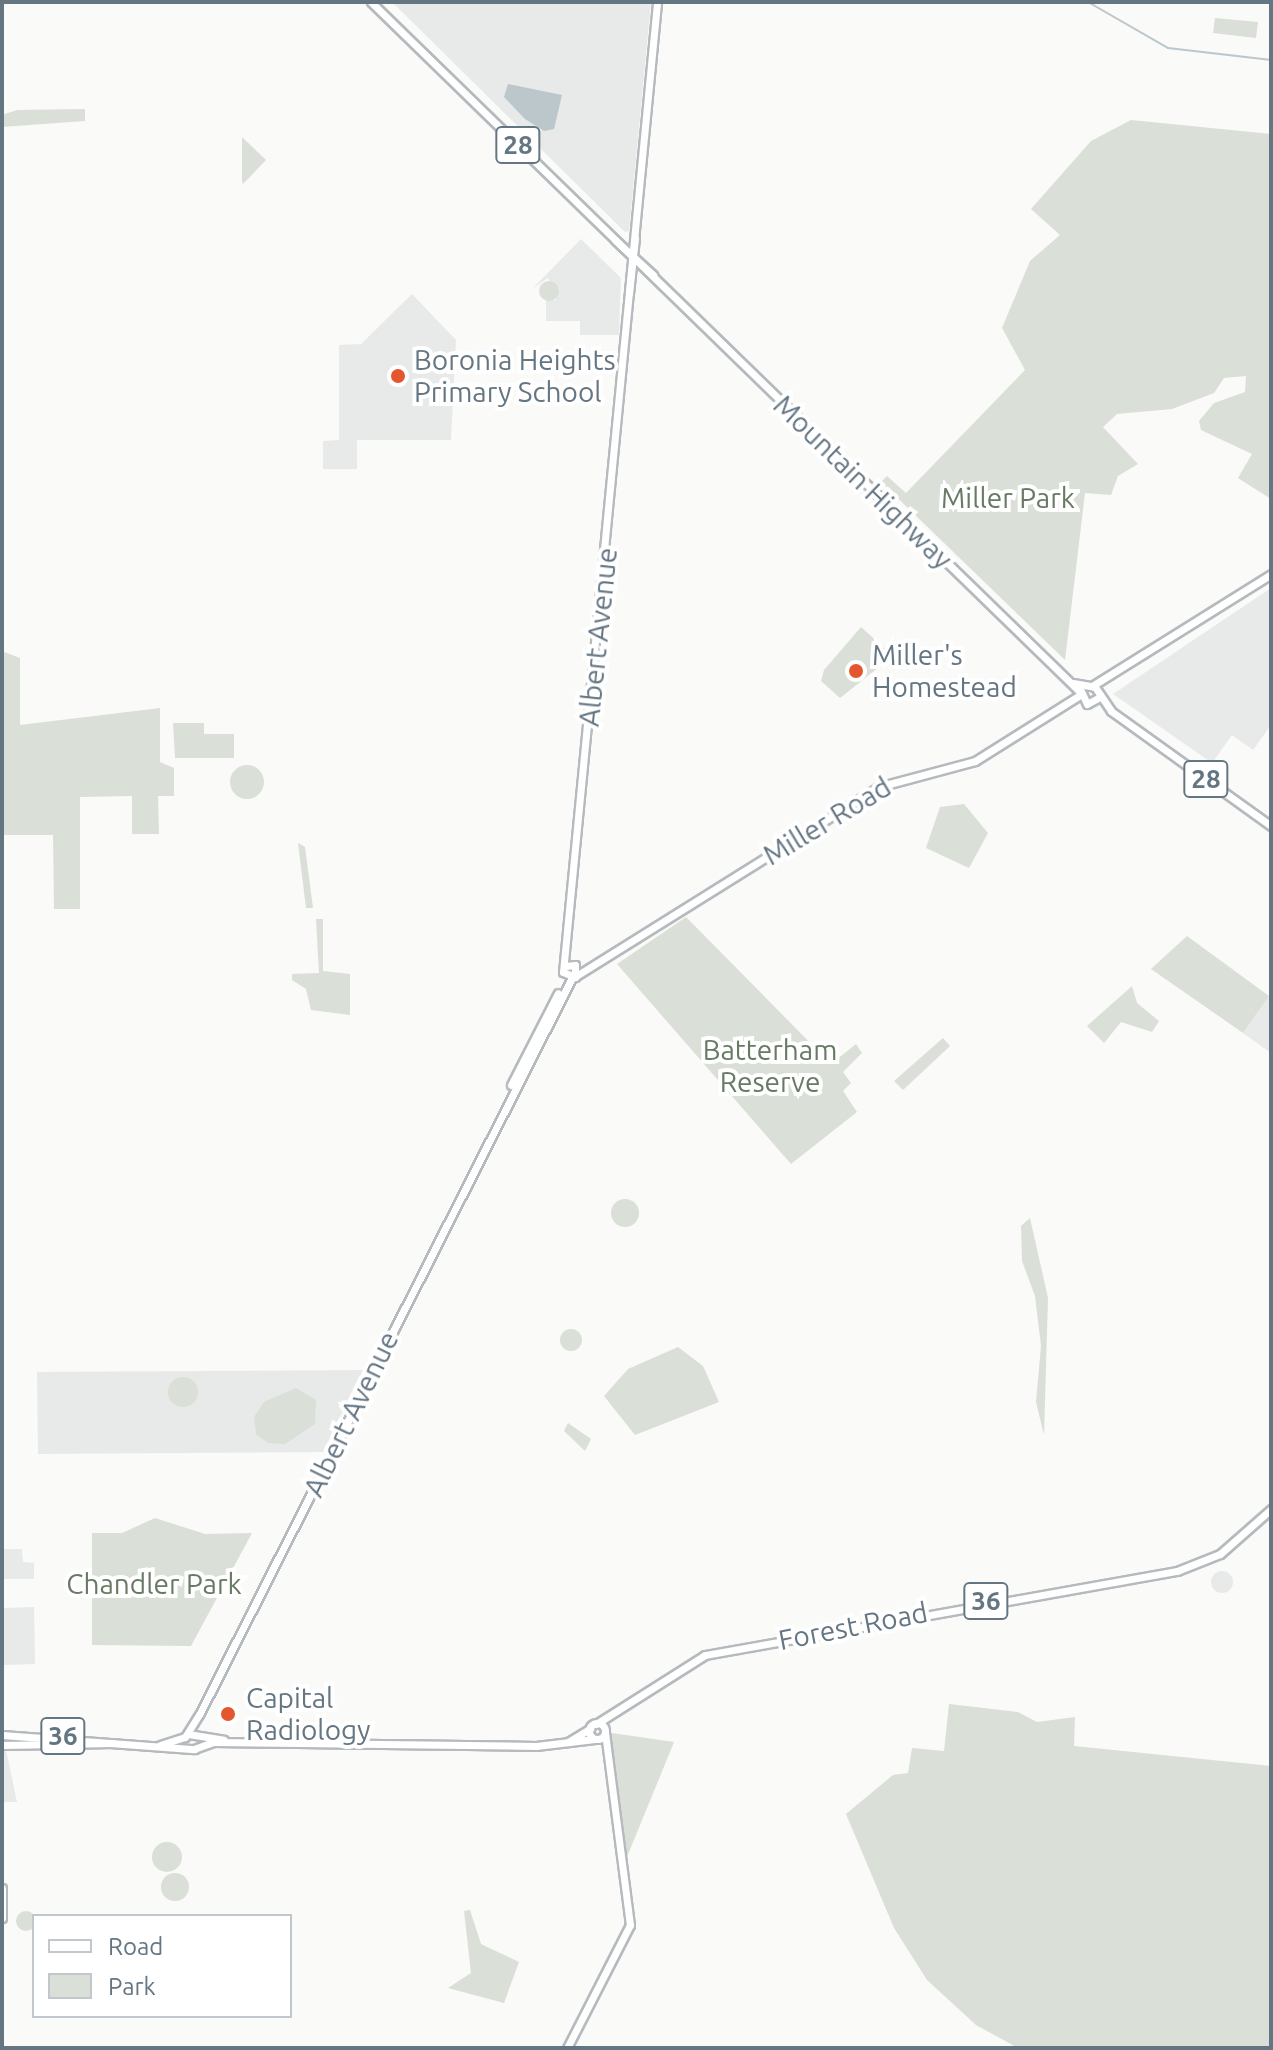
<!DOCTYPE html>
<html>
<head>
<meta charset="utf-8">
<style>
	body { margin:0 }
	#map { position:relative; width:1273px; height:2050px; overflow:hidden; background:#fafaf8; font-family:Ubuntu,sans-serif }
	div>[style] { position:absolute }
	.built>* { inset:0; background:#e8e9e9 }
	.round { border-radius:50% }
	.green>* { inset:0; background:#dadfd7 }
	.water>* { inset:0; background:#bbc7cb }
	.stream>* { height:2px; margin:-1px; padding:0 1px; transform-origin:1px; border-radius:1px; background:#bbc7cb }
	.roads { filter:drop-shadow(2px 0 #b5babe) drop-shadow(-2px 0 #b5babe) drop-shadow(0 2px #b5babe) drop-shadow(0 -2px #b5babe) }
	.major>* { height:7px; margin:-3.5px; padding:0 3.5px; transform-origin:3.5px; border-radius:3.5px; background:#fff }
	.major>.ring { margin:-3.5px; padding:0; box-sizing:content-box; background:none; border:7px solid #fff; border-radius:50% }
	.dots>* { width:22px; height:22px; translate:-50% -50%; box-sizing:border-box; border:4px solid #fff; border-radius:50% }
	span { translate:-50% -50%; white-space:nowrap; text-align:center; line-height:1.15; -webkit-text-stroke:8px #fff; paint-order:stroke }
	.shield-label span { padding:2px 6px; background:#fff; border:2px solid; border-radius:6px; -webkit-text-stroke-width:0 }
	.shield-label { font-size:26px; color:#657683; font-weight:700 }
	.poi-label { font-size:28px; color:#657683 }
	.left { translate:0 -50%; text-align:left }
	.street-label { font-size:28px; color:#657683 }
	.park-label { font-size:28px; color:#687a64 }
	.frame { position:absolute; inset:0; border:4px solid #657683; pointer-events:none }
	.legend { position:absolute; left:32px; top:1914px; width:260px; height:104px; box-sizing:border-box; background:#fff; border:2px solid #c1c8cd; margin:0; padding:10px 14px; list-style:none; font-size:24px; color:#657683 }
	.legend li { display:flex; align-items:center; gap:16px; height:40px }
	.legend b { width:40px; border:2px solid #c1c8cd }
</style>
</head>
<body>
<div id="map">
	<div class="built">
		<i style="clip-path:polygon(392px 2px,651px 2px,629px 231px,625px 232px)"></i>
		<i style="clip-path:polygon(581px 239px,621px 278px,619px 335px,580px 335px,580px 321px,546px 321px,546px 300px,556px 300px,548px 278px,533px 288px)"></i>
		<i style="clip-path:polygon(412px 294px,456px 340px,451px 440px,357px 440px,357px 469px,323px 469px,323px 441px,339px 440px,339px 345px,361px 344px)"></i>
		<i style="clip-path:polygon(1271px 588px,1271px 725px,1253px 750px,1232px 735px,1212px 763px,1113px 694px)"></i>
		<i style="clip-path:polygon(1271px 993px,1271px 1053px,1243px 1033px)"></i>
		<i style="clip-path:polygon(363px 1370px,323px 1452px,38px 1454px,37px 1372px)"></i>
		<i style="clip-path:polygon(2px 1549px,22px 1549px,23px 1562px,34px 1563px,34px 1579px,2px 1579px)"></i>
		<i class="round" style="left:1211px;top:1571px;width:22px;height:22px"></i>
		<i style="clip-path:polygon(34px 1607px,35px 1664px,2px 1665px,2px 1608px)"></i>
		<i style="clip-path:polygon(2px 1745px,5px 1745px,17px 1802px,2px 1802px)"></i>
	</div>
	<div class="green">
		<i style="clip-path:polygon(1215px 18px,1258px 22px,1256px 38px,1213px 33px)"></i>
		<i style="clip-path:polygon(85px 109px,85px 121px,2px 127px,2px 115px,17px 110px)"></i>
		<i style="clip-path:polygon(1131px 120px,1271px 134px,1271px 499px,1238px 478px,1252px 454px,1201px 430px,1199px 421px,1214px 403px,1245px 392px,1246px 376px,1224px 378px,1214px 393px,1172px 409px,1117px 414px,1103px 427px,1138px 464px,1118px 476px,1111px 495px,1085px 493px,1065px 660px,881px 482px,887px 476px,906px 493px,1025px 370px,1002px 328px,1030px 261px,1060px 235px,1031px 209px,1091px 141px)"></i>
		<i style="clip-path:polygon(242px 137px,266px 160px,243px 184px,242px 181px)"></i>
		<i class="round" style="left:539px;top:281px;width:20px;height:20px"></i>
		<i style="clip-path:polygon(861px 627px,893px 656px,840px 698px,821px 681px,824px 670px)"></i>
		<i style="clip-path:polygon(2px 651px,20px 658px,20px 725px,160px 708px,160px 762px,174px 768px,174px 796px,158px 796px,159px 834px,132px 834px,132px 796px,80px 797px,80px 909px,54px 909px,53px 835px,2px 835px)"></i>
		<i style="clip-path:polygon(173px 723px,204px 723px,204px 734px,234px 734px,234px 758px,175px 758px)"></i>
		<i class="round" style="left:230px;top:765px;width:34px;height:34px"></i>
		<i style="clip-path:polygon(964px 804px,988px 833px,969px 868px,926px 848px,940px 807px)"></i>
		<i style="clip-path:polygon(298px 843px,305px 847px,313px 908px,306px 908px)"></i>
		<i style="clip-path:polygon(686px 917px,831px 1064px,856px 1044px,862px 1053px,843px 1072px,851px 1083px,843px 1091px,857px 1112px,791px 1164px,617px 964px)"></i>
		<i style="clip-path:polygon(316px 919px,323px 919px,323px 971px,350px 974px,350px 1015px,311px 1010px,306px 989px,292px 980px,292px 974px,319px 973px)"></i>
		<i style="clip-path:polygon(1187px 936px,1269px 996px,1243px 1033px,1151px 969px)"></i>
		<i style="clip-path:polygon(1132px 986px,1137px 1003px,1159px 1021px,1152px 1032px,1121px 1022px,1104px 1043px,1087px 1026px)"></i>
		<i style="clip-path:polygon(943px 1038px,950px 1046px,903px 1090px,894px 1081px)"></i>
		<i class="round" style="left:611px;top:1199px;width:28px;height:28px"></i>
		<i style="clip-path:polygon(1030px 1218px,1048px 1298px,1044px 1435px,1036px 1402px,1041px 1346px,1035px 1296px,1022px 1261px,1021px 1226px)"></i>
		<i class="round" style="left:560px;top:1329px;width:22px;height:22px"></i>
		<i style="clip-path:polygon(678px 1347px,703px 1366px,719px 1402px,635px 1435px,604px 1396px,628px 1369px)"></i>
		<i class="round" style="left:168px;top:1377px;width:30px;height:30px"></i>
		<i style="clip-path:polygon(296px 1388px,316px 1400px,315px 1424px,285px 1444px,268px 1443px,256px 1434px,254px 1417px,264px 1402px)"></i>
		<i style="clip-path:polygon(568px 1423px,591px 1439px,585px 1451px,564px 1431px)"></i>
		<i style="clip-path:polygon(155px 1518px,205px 1534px,252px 1533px,191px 1646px,92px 1645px,92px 1533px,122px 1533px)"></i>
		<i style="clip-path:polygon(949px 1704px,1018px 1712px,1037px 1722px,1075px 1717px,1074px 1746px,1271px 1766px,1271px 2048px,1018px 2048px,976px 2025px,927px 1980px,894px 1928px,846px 1814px,893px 1775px,908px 1773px,912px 1748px,944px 1751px)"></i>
		<i style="clip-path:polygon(605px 1732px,674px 1742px,627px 1857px,621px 1858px)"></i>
		<i class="round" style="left:152px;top:1842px;width:30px;height:30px"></i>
		<i class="round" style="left:161px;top:1873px;width:28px;height:28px"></i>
		<i style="clip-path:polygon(470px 1910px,481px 1944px,519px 1962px,504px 2003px,448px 1988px,471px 1973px,464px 1911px)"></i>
		<i class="round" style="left:16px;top:1911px;width:20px;height:20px"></i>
	</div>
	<div class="water">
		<i style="clip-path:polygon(508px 84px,562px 95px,554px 129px,544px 131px,525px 119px,504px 97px)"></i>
	</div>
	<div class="stream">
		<i style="left:1088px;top:2px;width:92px;rotate:29.9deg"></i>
		<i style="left:1168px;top:48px;width:104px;rotate:6.6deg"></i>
	</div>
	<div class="roads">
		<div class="major">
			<i style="left:371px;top:2px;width:989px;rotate:44.22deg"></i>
			<i style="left:615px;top:240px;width:52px;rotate:42.6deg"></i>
			<i style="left:629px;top:293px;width:55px;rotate:-83.8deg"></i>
			<i style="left:1073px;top:683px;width:22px;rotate:10deg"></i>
			<i style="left:1095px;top:687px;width:29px;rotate:56deg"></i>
			<i style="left:1111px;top:711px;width:197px;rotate:35.7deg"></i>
			<i style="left:1092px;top:686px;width:211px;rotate:-32deg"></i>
			<i style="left:1081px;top:691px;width:14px;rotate:65deg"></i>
			<i style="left:1087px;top:704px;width:13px;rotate:-29deg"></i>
			<i style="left:565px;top:966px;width:10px;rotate:-6deg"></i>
			<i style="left:575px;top:965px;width:12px;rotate:90deg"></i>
			<i style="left:575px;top:977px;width:13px;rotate:-157deg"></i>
			<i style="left:563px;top:972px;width:975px;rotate:-84.46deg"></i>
			<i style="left:576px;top:976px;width:356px;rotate:-32deg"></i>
			<i style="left:878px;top:787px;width:100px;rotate:-15deg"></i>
			<i style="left:975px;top:761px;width:124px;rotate:-32.2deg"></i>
			<i style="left:511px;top:1085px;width:103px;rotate:-62.9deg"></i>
			<i class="ring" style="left:589px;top:1723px;width:9px;height:9px"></i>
			<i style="left:596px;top:1724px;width:129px;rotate:-32.3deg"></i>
			<i style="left:705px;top:1655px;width:479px;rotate:-10.1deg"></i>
			<i style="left:1177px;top:1571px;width:46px;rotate:-21.6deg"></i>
			<i style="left:1220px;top:1554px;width:68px;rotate:-41.4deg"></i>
			<i style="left:188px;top:1734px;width:36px;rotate:9deg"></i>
			<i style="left:2px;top:1735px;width:193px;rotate:4.2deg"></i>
			<i style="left:194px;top:1749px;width:20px;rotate:-20deg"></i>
			<i style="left:213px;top:1742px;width:323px;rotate:0.7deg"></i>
			<i style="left:536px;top:1746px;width:59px;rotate:-6.8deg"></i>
			<i style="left:568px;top:1742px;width:26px;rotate:-31deg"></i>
			<i style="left:2px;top:1745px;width:111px;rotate:-1deg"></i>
			<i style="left:160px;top:1745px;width:26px;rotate:-18deg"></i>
			<i style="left:185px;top:1737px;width:28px;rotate:-58deg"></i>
			<i style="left:200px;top:1713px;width:824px;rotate:-63.16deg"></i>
			<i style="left:2px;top:1888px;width:30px;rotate:90deg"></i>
			<i style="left:567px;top:2048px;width:138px;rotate:-62.9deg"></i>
			<i style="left:630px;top:1925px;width:194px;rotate:-97.4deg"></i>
		</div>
	</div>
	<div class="dots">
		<i style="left:398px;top:376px;background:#e4572e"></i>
		<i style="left:856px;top:671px;background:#e4572e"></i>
		<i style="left:228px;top:1714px;background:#e4572e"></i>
	</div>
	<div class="shield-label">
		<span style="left:518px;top:145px">28</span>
		<span style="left:1206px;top:779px">28</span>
		<span style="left:986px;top:1601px">36</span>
		<span style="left:63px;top:1736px">36</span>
	</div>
	<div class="poi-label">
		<span class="left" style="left:414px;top:376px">Boronia Heights<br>Primary School</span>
		<span class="left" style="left:872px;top:671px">Miller's<br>Homestead</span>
		<span class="left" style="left:246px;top:1714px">Capital<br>Radiology</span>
	</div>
	<div class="street-label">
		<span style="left:863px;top:482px;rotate:44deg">Mountain Highway</span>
		<span style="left:598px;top:637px;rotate:-84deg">Albert Avenue</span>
		<span style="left:827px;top:821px;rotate:-31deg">Miller Road</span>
		<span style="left:351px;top:1414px;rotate:-64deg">Albert Avenue</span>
		<span style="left:853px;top:1626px;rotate:-11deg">Forest Road</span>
	</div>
	<div class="park-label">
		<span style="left:1008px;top:498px">Miller Park</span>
		<span style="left:770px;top:1066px">Batterham<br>Reserve</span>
		<span style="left:154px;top:1584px">Chandler Park</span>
	</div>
	<div class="frame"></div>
	<ul class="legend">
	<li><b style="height:10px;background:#fff"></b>Road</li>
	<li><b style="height:22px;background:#dadfd7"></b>Park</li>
	</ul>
</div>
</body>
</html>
